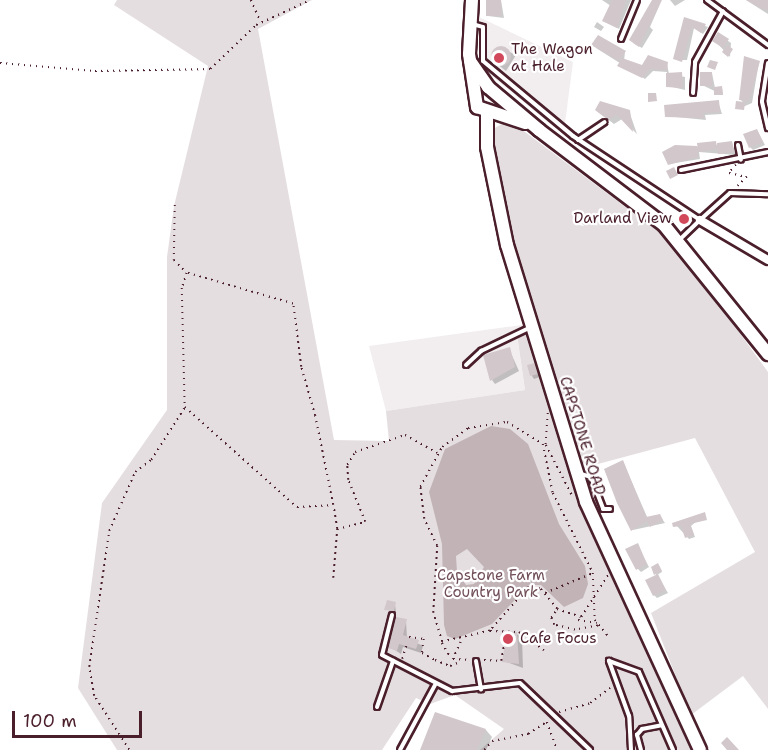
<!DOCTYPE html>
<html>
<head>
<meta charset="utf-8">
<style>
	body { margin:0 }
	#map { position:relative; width:768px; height:750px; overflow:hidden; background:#fff; font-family:"Shantell Sans",sans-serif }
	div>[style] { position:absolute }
	.built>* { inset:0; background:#f2eeef }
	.green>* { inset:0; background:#e5dee0 }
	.water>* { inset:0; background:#c1b3b6 }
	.shadow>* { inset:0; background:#0003 }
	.building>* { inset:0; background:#d2c7cb }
	.round { border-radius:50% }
	.path>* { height:1.5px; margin-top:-0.75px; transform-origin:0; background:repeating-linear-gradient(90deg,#4a1f2b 0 1.5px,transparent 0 6px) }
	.roads { filter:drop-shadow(2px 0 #4a1f2b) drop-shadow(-2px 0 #4a1f2b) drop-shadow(0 2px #4a1f2b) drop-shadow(0 -2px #4a1f2b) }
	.lane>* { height:4px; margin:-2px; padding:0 2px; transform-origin:2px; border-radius:2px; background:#fff }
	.street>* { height:8px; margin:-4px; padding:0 4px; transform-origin:4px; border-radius:4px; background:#fff }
	.secondary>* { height:12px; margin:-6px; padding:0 6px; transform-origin:6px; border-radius:6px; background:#fff }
	.dots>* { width:16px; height:16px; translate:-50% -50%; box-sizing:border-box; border:3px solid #fff; border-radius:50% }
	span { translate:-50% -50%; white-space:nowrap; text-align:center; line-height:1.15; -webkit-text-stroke:4.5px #fff; paint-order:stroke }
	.poi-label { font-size:15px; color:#4a1f2b }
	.left { translate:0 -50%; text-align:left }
	.right { translate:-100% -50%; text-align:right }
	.street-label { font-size:15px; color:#4a1f2b }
	.park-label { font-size:15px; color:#714f58 }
	.scale { position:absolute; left:12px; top:711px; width:130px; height:27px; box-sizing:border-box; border:3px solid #4a1f2b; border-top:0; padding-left:8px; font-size:18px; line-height:21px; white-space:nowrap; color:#4a1f2b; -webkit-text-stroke:4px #fff; paint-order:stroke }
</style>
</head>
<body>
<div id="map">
	<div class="built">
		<i style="clip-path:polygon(479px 17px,573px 62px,565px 123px,554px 127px,482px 68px)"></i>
		<i style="clip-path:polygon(529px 324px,531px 331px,517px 336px,525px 390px,386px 411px,369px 346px)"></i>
	</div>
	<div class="green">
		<i style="clip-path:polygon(117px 0,312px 0,258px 29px,334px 440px,389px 441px,386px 411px,525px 390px,517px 335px,531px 331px,624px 599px,692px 750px,480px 750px,504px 729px,455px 695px,430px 704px,416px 698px,382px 750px,117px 750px,78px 688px,102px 503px,167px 410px,167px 257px,174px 206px,208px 66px,114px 5px)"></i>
		<i style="clip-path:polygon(509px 120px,675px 244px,768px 372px,768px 709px,743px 676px,691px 715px,651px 613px,755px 552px,695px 438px,583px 468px,518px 266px,491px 154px,493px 129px)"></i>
	</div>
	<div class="water">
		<i style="clip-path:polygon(evenodd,491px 426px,510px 429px,528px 444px,559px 524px,585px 566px,588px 584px,583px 598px,564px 607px,541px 585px,529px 585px,492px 624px,455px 639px,447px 636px,444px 625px,442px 544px,429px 492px,445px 449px,491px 426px,467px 549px,484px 567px,474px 584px,466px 585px,457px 572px,456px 556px,467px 549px)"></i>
	</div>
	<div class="shadow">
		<i style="clip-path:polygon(488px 0,501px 0,504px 18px,488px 16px)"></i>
		<i style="clip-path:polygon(602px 0,631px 0,619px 29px,604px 21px,611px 6px)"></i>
		<i style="clip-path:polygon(670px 0,685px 0,675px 6px)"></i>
		<i style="clip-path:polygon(746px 0,768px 2px,768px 14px)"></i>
		<i style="clip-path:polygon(660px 4px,650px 27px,653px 30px,642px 48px,633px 43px)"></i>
		<i style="clip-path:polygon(685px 19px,708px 27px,703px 34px,694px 28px,687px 60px,677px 60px)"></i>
		<i style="clip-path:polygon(597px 22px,604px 27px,601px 31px,594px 27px)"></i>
		<i style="clip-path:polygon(718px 34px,731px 43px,730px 57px,717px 43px)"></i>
		<i style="clip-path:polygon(499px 47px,516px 55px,506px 71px,492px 60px)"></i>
		<i style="clip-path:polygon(596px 48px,625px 52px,624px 61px,643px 67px,667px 64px,669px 74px,685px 77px,685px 90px,668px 86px,667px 72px,653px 71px,645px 79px)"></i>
		<i style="clip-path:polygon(759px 62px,752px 103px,738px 109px,744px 103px,741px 100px)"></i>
		<i style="clip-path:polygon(712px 73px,715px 88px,722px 88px,723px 95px,702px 85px)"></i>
		<i style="clip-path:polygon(718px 101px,722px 114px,705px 115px,706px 120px,666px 116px)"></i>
		<i style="clip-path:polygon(629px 111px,637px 134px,622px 119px,614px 124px,601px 114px)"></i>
		<i style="clip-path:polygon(757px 130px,765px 145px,753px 150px,750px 147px)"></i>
		<i style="clip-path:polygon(732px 143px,736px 155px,699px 152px,700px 159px,669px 164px,696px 147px)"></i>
		<i style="clip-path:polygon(509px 349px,519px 371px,495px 384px,492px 380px)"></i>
		<i style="clip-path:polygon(534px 365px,540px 377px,534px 379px,532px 376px)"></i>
		<i style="clip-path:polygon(623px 462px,648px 519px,660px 516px,665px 523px,633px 530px,606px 470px)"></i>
		<i style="clip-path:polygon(705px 514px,691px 526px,695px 537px,689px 539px,676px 525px)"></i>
		<i style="clip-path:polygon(637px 545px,649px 567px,641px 572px,638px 569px)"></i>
		<i style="clip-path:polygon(659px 566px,662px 572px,657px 575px,668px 593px,657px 598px,654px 595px,656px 574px)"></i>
		<i style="clip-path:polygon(395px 604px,396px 613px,386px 609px)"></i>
		<i style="clip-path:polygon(406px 621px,407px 638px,423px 646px,421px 653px,403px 647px,401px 654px,390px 647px)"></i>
		<i style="clip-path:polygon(517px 634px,522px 639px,523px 668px,504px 661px)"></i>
		<i style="clip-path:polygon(436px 714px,486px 730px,492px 737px,486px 750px,421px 750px)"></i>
	</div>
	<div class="building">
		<i style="clip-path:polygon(486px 0,501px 0,501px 16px,486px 16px)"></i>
		<i style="clip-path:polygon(612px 0,626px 0,617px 28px,602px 21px)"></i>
		<i style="clip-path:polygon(652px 0,662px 0,639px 47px,629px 40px)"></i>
		<i style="clip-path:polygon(746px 0,768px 0,768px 10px,762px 9px)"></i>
		<i style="clip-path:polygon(684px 17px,706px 24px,701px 33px,692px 27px,682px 62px,673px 59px)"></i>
		<i style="clip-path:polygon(718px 32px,729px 39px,723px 48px,712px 41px)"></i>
		<i style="clip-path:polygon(598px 35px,626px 51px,619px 61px,591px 45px)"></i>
		<i style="clip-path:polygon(727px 45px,733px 49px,728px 57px,722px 52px)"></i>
		<i class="round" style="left:491px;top:46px;width:20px;height:20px"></i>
		<i style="clip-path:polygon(648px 55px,668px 62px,667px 70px,650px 69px,642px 78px,617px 66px,622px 58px,642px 65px)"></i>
		<i style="clip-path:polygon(744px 56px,760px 61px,749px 101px,739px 100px)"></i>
		<i style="clip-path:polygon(710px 60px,718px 62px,715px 70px,707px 67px)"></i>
		<i style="clip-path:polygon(682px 72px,683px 88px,666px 87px,666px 73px)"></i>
		<i style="clip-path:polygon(700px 72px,712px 72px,712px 86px,700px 86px)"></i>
		<i style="clip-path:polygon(722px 86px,723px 95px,714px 95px,714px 87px)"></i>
		<i style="clip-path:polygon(648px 93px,656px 93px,657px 101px,648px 102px)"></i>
		<i style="clip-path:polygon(719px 100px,720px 112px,703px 113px,704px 118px,665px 117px,664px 105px)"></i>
		<i style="clip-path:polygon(600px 101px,630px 110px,633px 132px,617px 115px,608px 120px,595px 110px)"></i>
		<i style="clip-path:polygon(736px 101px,745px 102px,744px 110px,735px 109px)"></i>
		<i style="clip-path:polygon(757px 129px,763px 142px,749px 148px,743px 134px)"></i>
		<i style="clip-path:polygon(716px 141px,717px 149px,698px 152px,697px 143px)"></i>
		<i style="clip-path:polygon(732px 141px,734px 152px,718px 154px,717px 143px)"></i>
		<i style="clip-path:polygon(675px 145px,697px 146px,698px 157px,668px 165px,662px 152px)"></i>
		<i style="clip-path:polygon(674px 167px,678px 175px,670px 179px,666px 171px)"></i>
		<i style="clip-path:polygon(510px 347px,515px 367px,490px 381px,483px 355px)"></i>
		<i style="clip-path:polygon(535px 363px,538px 374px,530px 376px,527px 365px)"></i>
		<i style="clip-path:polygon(623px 460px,646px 517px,660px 514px,663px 520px,650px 527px,647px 521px,631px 531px,617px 503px,604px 469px)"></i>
		<i style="clip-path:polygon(705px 512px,707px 520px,690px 524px,694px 535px,685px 538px,681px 526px,673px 527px,672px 523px)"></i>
		<i style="clip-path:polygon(638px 543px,647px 564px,636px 570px,625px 549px)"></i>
		<i style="clip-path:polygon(658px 563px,662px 571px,654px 575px,651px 567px)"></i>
		<i style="clip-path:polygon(658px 574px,666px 590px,653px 596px,645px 580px)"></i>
		<i style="clip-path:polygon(387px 600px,396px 602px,394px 611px,384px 610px)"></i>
		<i style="clip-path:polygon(396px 617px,407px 619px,403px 635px,419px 640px,416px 649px,399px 644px,397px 651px,388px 648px)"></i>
		<i style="clip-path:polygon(507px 631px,517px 632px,519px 664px,502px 662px)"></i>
		<i style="clip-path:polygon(435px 712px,486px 729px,477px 750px,420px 750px)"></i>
		<i style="clip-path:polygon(727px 737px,739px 750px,727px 750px,721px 743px)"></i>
	</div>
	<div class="path">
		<i style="left:251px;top:0;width:24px;rotate:66deg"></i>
		<i style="left:0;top:63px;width:95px;rotate:4.8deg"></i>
		<i style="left:95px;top:71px;width:115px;rotate:-1deg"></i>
		<i style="left:210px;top:69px;width:64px;rotate:-43.7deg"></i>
		<i style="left:256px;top:25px;width:60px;rotate:-24.8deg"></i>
		<i style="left:736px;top:165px;width:11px;rotate:131deg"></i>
		<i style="left:729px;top:173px;width:18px;rotate:13deg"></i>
		<i style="left:747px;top:177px;width:13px;rotate:135deg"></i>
		<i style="left:175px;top:205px;width:55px;rotate:91deg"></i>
		<i style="left:174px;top:260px;width:17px;rotate:45deg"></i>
		<i style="left:548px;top:413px;width:32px;rotate:94deg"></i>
		<i style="left:546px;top:445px;width:59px;rotate:62.6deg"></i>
		<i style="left:337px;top:529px;width:29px;rotate:-14deg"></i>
		<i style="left:365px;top:522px;width:45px;rotate:-112deg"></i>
		<i style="left:348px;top:480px;width:15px;rotate:-94deg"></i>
		<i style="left:347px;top:465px;width:15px;rotate:-58deg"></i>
		<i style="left:355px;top:452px;width:53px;rotate:-18.8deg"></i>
		<i style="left:405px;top:435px;width:37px;rotate:29deg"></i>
		<i style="left:333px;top:578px;width:49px;rotate:-85.3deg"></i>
		<i style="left:337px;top:529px;width:24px;rotate:-99deg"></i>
		<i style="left:333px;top:505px;width:91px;rotate:-101.4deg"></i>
		<i style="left:315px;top:416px;width:51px;rotate:-105.9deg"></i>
		<i style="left:301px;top:367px;width:64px;rotate:-97.2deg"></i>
		<i style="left:293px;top:304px;width:110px;rotate:-163.7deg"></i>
		<i style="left:187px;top:273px;width:16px;rotate:108deg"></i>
		<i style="left:182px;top:288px;width:119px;rotate:88.6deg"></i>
		<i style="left:185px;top:407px;width:150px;rotate:41.8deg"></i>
		<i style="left:297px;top:507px;width:36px;rotate:-3deg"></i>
		<i style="left:545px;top:593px;width:52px;rotate:-22.6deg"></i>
		<i style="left:557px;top:609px;width:26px;rotate:-130deg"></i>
		<i style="left:540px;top:589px;width:11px;rotate:-170deg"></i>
		<i style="left:529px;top:587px;width:59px;rotate:131.6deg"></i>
		<i style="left:490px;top:631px;width:49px;rotate:167.1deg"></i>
		<i style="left:442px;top:642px;width:30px;rotate:-107deg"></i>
		<i style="left:433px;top:613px;width:67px;rotate:-86.6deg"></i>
		<i style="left:437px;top:546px;width:30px;rotate:-116deg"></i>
		<i style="left:424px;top:519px;width:32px;rotate:-97deg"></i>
		<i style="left:420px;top:487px;width:46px;rotate:-61.2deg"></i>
		<i style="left:442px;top:447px;width:32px;rotate:-36deg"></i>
		<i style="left:468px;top:428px;width:39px;rotate:-9deg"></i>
		<i style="left:507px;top:422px;width:42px;rotate:31.4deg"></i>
		<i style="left:543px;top:444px;width:50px;rotate:78.5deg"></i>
		<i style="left:553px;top:493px;width:89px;rotate:63.4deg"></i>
		<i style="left:593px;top:573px;width:47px;rotate:87.6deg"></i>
		<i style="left:595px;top:620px;width:21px;rotate:51deg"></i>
		<i style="left:578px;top:620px;width:19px;rotate:9deg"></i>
		<i style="left:598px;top:626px;width:23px;rotate:170deg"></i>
		<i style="left:575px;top:630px;width:22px;rotate:-167deg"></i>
		<i style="left:554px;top:625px;width:8px;rotate:-113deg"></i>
		<i style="left:551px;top:618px;width:11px;rotate:-56deg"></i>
		<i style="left:557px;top:609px;width:25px;rotate:18deg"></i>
		<i style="left:581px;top:617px;width:50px;rotate:-57.3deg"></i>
		<i style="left:490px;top:631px;width:29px;rotate:2deg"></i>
		<i style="left:519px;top:632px;width:31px;rotate:36deg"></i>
		<i style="left:409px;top:637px;width:15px;rotate:8deg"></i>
		<i style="left:424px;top:639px;width:14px;rotate:98deg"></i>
		<i style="left:422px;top:653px;width:15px;rotate:28deg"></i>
		<i style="left:435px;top:660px;width:16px;rotate:22deg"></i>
		<i style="left:450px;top:666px;width:11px;rotate:-22deg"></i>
		<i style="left:461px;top:642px;width:19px;rotate:115deg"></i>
		<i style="left:453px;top:659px;width:17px;rotate:3deg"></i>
		<i style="left:442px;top:643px;width:17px;rotate:59deg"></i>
		<i style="left:402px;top:659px;width:14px;rotate:-73deg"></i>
		<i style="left:484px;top:660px;width:17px;rotate:3deg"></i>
		<i style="left:501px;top:661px;width:29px;rotate:-80deg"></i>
		<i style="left:559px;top:712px;width:32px;rotate:-16deg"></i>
		<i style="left:590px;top:703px;width:25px;rotate:-37deg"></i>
		<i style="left:547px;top:722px;width:30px;rotate:70deg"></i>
		<i style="left:129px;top:750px;width:64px;rotate:-122.9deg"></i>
		<i style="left:94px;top:696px;width:29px;rotate:-100deg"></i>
		<i style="left:89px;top:667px;width:137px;rotate:-81.6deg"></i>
		<i style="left:109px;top:531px;width:64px;rotate:-66.2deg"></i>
		<i style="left:135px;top:472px;width:20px;rotate:-37deg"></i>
		<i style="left:151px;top:460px;width:63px;rotate:-57.3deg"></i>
		<i style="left:484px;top:750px;width:12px;rotate:-48deg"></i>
		<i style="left:492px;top:741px;width:37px;rotate:-11deg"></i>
		<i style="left:528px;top:734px;width:24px;rotate:-33deg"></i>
	</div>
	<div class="roads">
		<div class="lane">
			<i style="left:707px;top:0;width:76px;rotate:36.4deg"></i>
			<i style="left:472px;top:24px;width:11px;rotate:15deg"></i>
			<i style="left:483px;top:27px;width:34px;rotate:90deg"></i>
			<i style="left:483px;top:61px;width:117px;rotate:39.8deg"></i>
			<i style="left:573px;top:136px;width:152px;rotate:33.5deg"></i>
			<i style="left:700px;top:220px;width:29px;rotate:136deg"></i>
			<i style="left:621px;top:39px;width:42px;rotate:-67.7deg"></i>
			<i style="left:768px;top:63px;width:39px;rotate:99deg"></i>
			<i style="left:762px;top:102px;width:27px;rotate:77deg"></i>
			<i style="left:693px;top:93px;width:31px;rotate:-86deg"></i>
			<i style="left:695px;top:62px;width:58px;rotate:-61.2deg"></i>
			<i style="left:578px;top:140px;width:32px;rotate:-34deg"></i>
			<i style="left:738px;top:145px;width:15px;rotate:79deg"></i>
			<i style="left:681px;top:170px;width:89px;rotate:-11.7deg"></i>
			<i style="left:700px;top:220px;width:40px;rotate:-42deg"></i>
			<i style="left:730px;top:193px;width:38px;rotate:2deg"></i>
			<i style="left:466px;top:365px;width:21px;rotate:-43deg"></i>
			<i style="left:481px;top:351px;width:55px;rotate:-25.6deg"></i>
			<i style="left:581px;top:474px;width:10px;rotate:17deg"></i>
			<i style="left:591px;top:477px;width:34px;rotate:69deg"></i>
			<i style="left:603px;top:509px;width:7px"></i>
			<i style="left:392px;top:615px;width:41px;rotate:104deg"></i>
			<i style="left:382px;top:655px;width:79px;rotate:27.2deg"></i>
			<i style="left:452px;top:691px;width:68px;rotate:-6.7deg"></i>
			<i style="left:520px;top:683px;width:97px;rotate:43.7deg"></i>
			<i style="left:476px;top:661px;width:29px;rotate:80deg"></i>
			<i style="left:377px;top:707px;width:49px;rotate:-70.8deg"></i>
			<i style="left:400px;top:750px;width:74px;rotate:-61.7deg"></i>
			<i style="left:631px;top:750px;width:34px;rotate:-93deg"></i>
			<i style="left:629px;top:716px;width:59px;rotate:-110deg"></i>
			<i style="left:609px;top:661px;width:32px;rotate:20deg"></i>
			<i style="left:639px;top:672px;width:85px;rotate:66.4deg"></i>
			<i style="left:641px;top:750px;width:16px;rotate:-105deg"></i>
			<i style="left:637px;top:735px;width:8px;rotate:-50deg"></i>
			<i style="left:642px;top:729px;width:20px;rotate:-11deg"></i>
		</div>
		<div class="street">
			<i style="left:700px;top:220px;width:79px;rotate:30.5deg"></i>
		</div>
		<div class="secondary">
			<i style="left:472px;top:0;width:54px;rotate:93.2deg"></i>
			<i style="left:469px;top:54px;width:54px;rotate:81.4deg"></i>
			<i style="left:477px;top:107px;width:51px;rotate:18.4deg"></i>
			<i style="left:470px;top:61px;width:32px;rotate:55deg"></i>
			<i style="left:488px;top:87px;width:67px;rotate:40.1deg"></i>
			<i style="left:539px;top:130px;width:157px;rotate:37.2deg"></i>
			<i style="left:664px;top:225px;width:166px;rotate:51.1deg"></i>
			<i style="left:487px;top:114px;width:33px;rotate:90deg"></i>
			<i style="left:487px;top:147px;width:100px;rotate:78.5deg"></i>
			<i style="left:507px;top:245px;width:269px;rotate:72.9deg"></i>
			<i style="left:586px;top:502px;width:273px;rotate:65.3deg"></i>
		</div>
	</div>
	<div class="dots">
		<i style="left:499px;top:58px;background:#d1495b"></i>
		<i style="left:684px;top:219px;background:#d1495b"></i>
		<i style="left:508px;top:639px;background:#d1495b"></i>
	</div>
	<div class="poi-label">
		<span class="left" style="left:511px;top:58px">The Wagon<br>at Hale</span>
		<span class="right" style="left:672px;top:219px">Darland View</span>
		<span class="left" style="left:520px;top:639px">Cafe Focus</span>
	</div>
	<div class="street-label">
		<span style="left:582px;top:436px;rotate:73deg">CAPSTONE ROAD</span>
	</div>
	<div class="park-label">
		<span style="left:491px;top:584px">Capstone Farm<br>Country Park</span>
	</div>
	<div class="scale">100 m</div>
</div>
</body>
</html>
